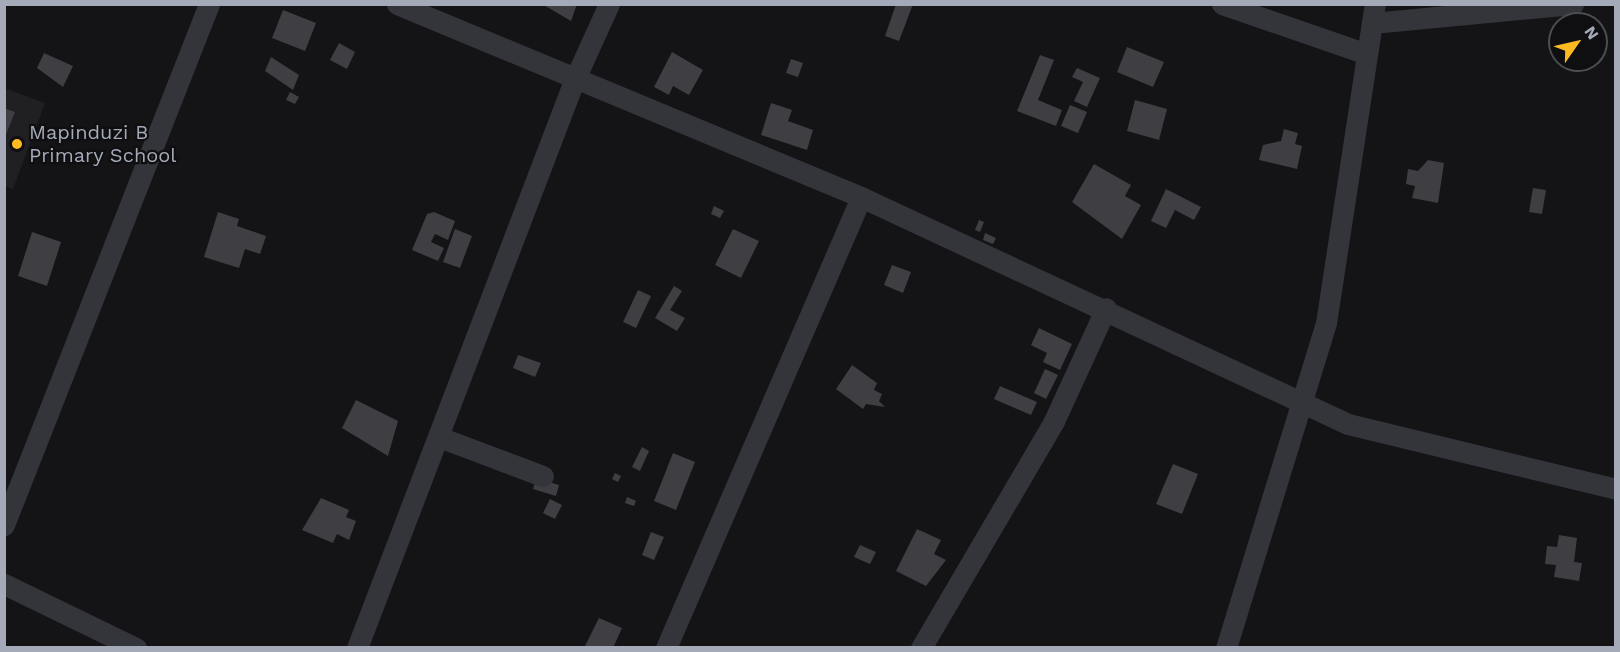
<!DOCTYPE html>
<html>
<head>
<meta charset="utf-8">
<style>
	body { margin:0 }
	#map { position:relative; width:1620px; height:652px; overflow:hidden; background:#141416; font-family:"Work Sans",sans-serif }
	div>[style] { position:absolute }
	.built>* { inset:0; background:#202023 }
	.building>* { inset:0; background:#3e3e43 }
	.minor>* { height:21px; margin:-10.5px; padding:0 10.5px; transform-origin:10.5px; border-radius:10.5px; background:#34353b }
	.dots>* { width:16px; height:16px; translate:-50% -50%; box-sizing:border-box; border:3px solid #0f0f11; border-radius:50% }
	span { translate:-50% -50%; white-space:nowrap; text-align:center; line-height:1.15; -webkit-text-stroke:4.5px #0f0f11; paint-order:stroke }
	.poi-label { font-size:20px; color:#a4aab7 }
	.left { translate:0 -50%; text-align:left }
	.frame { position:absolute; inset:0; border:6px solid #a4aab7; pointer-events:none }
	.north { position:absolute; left:1548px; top:12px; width:60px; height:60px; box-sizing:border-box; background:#0f0f11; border:2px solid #4b4d53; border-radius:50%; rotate:56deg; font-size:16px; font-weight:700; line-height:24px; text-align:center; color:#a4aab7 }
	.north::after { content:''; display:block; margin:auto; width:21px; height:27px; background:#ffba22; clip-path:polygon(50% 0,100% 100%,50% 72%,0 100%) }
</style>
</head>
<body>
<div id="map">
	<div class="built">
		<i style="clip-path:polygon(4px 88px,45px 103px,13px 189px,5px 186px)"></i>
	</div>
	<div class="building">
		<i style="clip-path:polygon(542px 4px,577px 4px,571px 21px)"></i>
		<i style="clip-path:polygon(896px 4px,913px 4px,899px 41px,885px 36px)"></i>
		<i style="clip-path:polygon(283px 10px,316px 23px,305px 51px,272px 38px)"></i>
		<i style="clip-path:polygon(339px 43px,355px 52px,347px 69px,330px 60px)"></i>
		<i style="clip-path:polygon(1127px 47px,1164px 62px,1153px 87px,1117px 72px)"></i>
		<i style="clip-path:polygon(672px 52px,703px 70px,689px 95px,673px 86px,669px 95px,654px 87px)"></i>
		<i style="clip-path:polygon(44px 53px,73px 66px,63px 87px,37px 68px)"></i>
		<i style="clip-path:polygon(1040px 55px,1054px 60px,1038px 100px,1062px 110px,1056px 126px,1017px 111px)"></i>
		<i style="clip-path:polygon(271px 57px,299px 75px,293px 90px,265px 71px)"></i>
		<i style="clip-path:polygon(791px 59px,803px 63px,798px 77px,786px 73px)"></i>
		<i style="clip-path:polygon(1077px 68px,1100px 78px,1087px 107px,1074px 101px,1083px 82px,1072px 77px)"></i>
		<i style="clip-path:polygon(290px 92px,299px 97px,295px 104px,286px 100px)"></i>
		<i style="clip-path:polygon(1135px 100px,1167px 109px,1159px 140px,1127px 131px)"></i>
		<i style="clip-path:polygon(771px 103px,792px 110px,788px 121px,813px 130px,807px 150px,761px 135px)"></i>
		<i style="clip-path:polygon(1070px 105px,1087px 112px,1078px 133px,1061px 126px)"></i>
		<i style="clip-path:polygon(4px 108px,15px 112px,5px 137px,4px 137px)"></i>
		<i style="clip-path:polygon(1284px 129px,1298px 133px,1295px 144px,1302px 146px,1297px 169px,1259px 160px,1263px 145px,1281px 141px)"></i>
		<i style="clip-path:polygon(1428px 160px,1444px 163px,1438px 203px,1412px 198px,1415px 186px,1406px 184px,1408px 169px,1418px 171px)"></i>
		<i style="clip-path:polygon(1094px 164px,1131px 185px,1125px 196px,1141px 205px,1122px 239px,1072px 202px)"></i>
		<i style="clip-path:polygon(1533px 188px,1546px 190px,1542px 214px,1529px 212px)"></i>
		<i style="clip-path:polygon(1166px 189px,1201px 207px,1194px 220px,1175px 210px,1166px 228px,1151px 221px)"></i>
		<i style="clip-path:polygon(714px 206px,724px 211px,720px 218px,711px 214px)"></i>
		<i style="clip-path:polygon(218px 212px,239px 219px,237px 226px,266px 236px,260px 254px,245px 249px,239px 268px,204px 257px)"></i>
		<i style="clip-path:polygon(434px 212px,455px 221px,448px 240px,435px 234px,431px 242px,444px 248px,438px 261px,412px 250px,427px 214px)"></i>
		<i style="clip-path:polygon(979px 220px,984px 222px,980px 232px,975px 230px)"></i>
		<i style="clip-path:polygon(455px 229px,472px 236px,460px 268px,443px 262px)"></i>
		<i style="clip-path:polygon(733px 229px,759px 241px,741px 278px,715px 265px)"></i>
		<i style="clip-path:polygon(32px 232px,61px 242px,47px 286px,18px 276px)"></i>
		<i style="clip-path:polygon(985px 233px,996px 238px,993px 244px,983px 240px)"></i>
		<i style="clip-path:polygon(892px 265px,911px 272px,903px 293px,884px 285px)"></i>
		<i style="clip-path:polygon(674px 286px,682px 291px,670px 310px,685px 318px,677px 331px,655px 318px)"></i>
		<i style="clip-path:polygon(638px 290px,651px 296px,636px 328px,623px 322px)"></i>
		<i style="clip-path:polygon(1039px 328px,1072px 344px,1060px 370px,1043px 362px,1047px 353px,1031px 345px)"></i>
		<i style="clip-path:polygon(518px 355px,541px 363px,535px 377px,513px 368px)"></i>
		<i style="clip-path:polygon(852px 365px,877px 383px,874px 390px,882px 394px,879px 401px,885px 407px,866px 404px,863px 409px,836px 389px)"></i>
		<i style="clip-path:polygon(1045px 369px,1058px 375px,1046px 399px,1034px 393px)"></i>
		<i style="clip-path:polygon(1000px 386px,1037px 402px,1031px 415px,994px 399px)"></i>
		<i style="clip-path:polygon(356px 400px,398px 421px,388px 456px,342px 428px)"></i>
		<i style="clip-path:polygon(642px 447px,649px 451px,640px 471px,632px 467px)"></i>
		<i style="clip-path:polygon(673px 453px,695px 462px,676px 510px,654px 501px)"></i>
		<i style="clip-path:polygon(1173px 464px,1198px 474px,1182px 514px,1156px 504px)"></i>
		<i style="clip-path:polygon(615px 473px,621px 476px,618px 482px,612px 479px)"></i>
		<i style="clip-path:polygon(536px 478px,559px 485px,556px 496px,533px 489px)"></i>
		<i style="clip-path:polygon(627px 497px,636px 501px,634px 506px,625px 503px)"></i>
		<i style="clip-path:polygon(321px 498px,349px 510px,346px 517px,356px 521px,349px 540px,337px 534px,333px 543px,302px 530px)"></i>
		<i style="clip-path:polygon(550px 499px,562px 505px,555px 519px,543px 513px)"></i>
		<i style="clip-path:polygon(917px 529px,941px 540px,934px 554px,946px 560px,926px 586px,896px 571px)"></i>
		<i style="clip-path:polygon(651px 532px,664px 537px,654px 560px,642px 555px)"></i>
		<i style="clip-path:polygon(1559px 535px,1577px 538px,1574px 562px,1582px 563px,1579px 581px,1554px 577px,1556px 565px,1545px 564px,1547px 546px,1557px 547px)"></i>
		<i style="clip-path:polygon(860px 545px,876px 552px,870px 564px,854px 557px)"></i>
		<i style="clip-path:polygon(599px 618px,622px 628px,613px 648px,585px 646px)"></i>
	</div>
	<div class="minor">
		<i style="left:397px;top:4px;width:503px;rotate:22.58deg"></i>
		<i style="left:861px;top:197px;width:537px;rotate:24.99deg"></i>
		<i style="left:1348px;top:424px;width:276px;rotate:13.6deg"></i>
		<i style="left:1222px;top:4px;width:153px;rotate:19deg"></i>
		<i style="left:1372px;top:23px;width:202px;rotate:-5.4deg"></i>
		<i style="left:439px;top:437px;width:111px;rotate:20.6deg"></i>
		<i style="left:4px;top:525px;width:560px;rotate:-68.52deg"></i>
		<i style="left:4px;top:584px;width:147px;rotate:25.9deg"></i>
		<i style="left:357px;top:648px;width:607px;rotate:-69.06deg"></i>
		<i style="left:574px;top:81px;width:85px;rotate:-65.6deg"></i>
		<i style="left:666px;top:648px;width:491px;rotate:-66.6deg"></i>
		<i style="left:921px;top:648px;width:263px;rotate:-59.6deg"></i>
		<i style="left:1054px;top:421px;width:124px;rotate:-65.3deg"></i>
		<i style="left:1226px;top:648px;width:340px;rotate:-72.9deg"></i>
		<i style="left:1326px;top:323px;width:323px;rotate:-81.3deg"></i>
	</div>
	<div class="dots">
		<i style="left:17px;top:144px;background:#ffba22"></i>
	</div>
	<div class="poi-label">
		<span class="left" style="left:29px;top:144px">Mapinduzi B<br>Primary School</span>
	</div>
	<div class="frame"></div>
	<div class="north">N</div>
</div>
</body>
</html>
